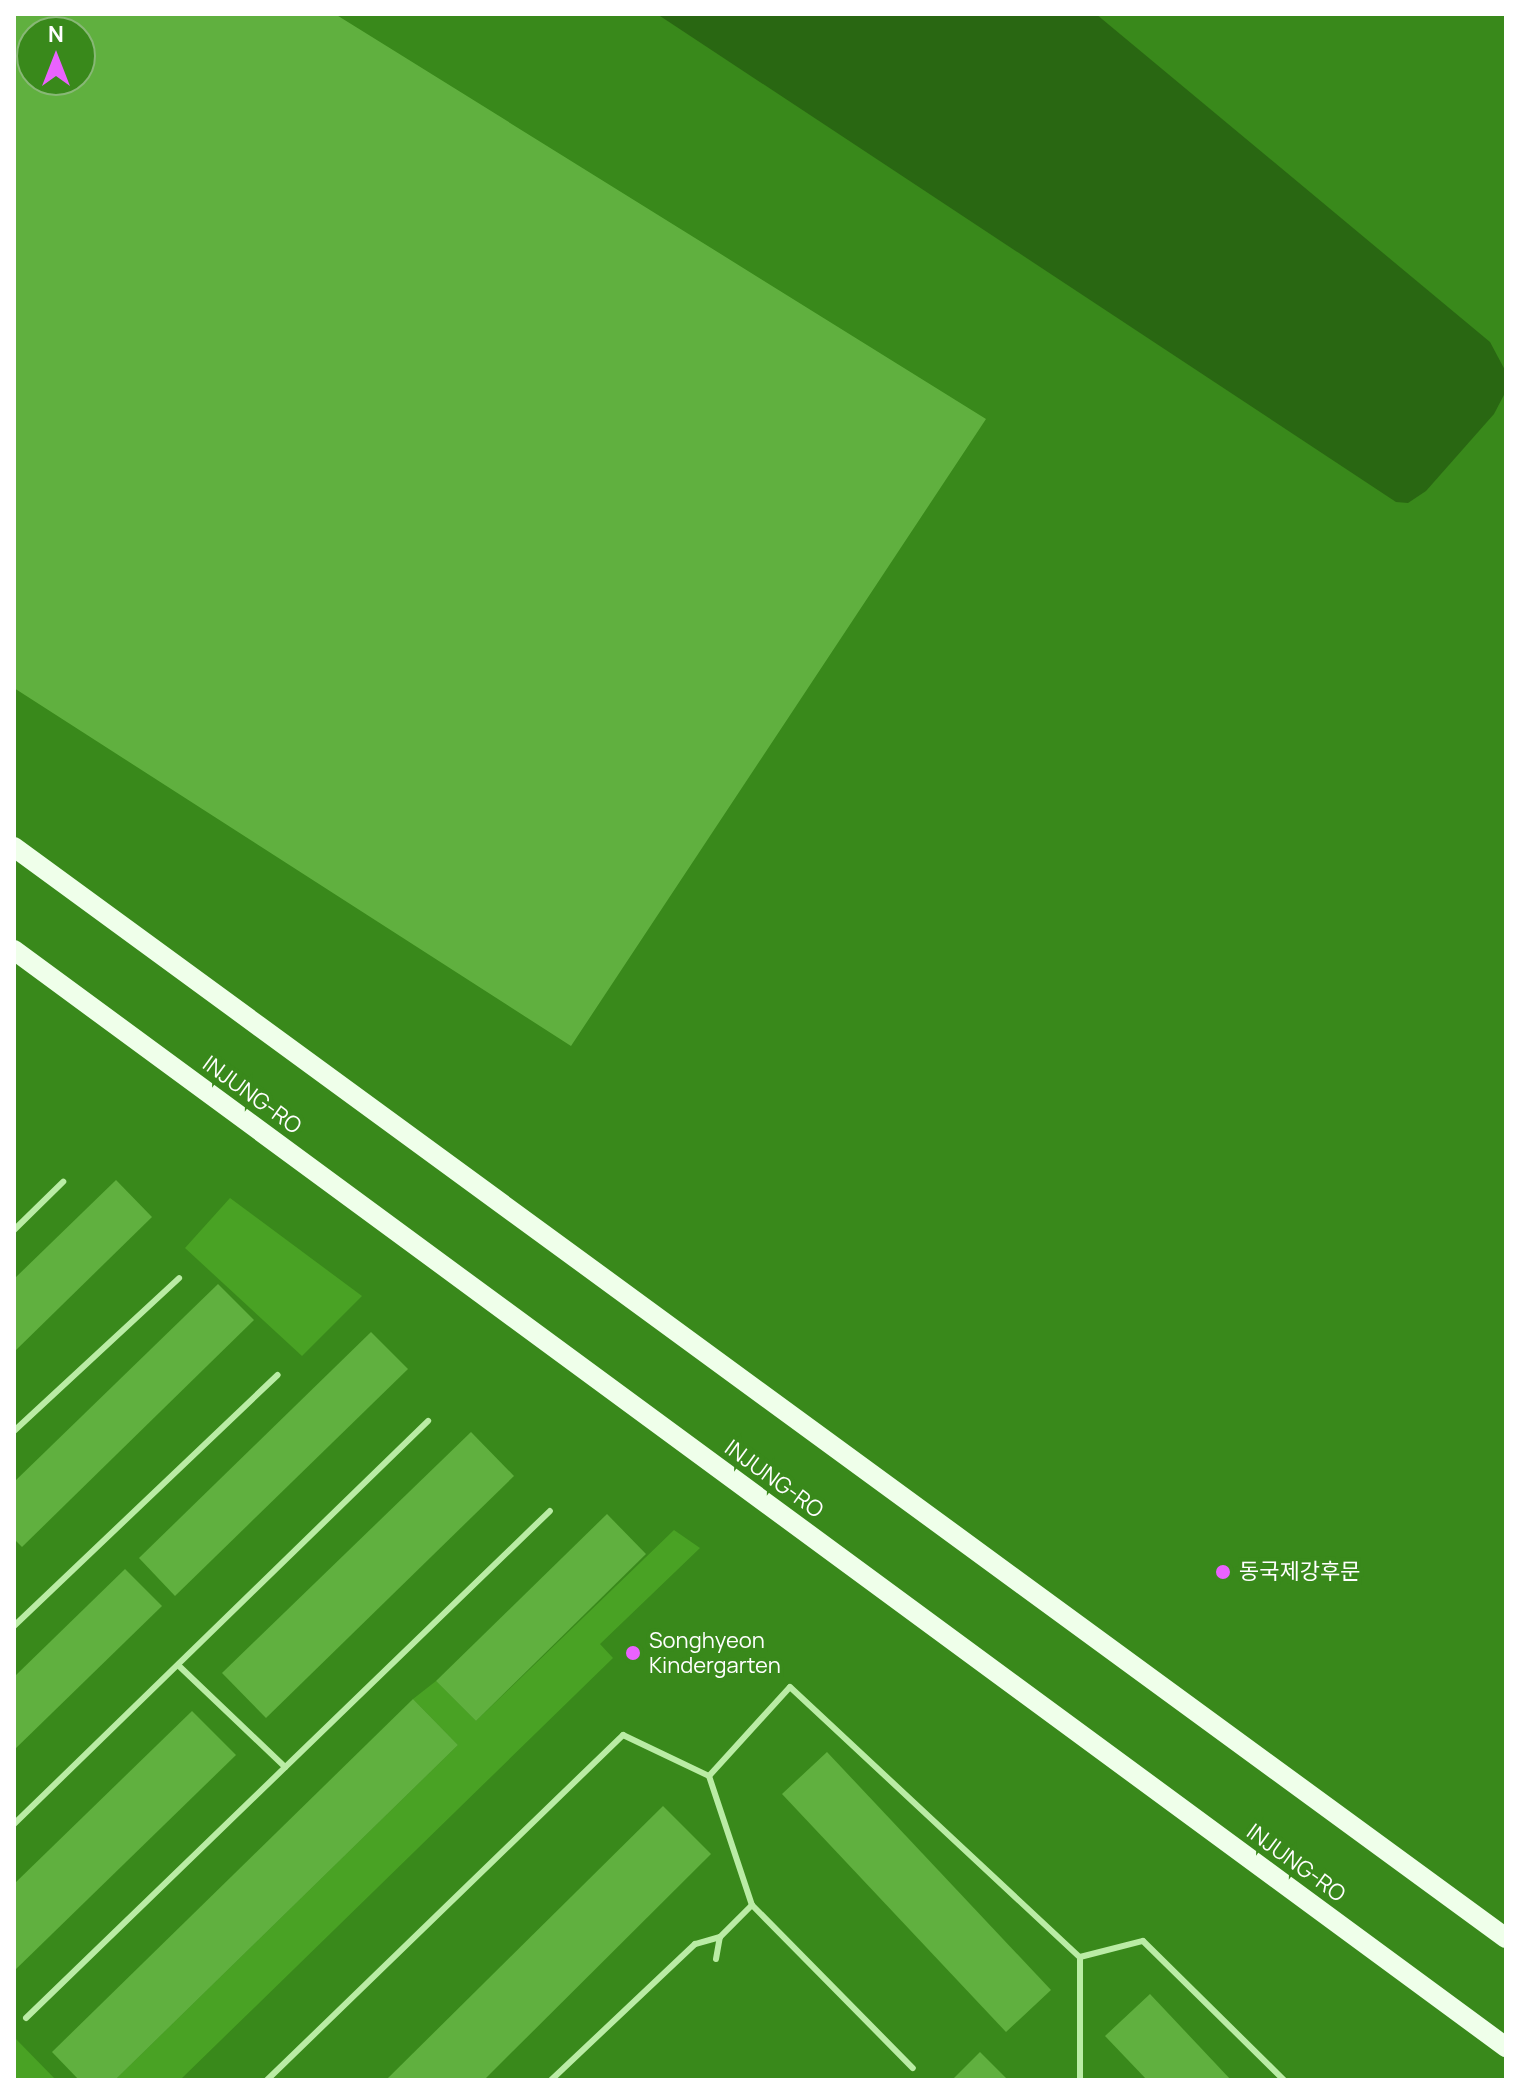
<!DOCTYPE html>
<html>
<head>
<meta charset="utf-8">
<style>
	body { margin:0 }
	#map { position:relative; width:1520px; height:2094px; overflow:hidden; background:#39891b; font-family:Manrope,"Noto Sans KR",sans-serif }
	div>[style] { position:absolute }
	.green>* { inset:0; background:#49a224 }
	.water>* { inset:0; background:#296712 }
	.building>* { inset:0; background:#60b03f }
	.service>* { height:6px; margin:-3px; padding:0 3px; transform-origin:3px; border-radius:3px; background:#baeca5 }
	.primary>* { height:20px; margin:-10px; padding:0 10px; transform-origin:10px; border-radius:10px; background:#efffea }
	.dots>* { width:22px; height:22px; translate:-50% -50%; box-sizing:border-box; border:4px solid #39891b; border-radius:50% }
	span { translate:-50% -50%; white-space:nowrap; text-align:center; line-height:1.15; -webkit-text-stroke:8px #39891b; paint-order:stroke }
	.street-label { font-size:22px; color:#fff }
	.poi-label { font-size:22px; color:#fff }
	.left { translate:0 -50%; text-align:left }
	.frame { position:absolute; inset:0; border:16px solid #fff; pointer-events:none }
	.north { position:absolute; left:16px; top:16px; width:80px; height:80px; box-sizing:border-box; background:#39891b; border:2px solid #88b876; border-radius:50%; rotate:0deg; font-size:22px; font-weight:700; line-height:32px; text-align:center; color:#fff }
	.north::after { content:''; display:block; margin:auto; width:28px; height:36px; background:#ea62fe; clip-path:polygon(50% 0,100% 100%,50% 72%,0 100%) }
</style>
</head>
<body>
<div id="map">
	<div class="green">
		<i style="clip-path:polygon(230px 1198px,362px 1296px,302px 1356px,185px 1248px)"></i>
		<i style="clip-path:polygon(674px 1530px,700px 1548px,600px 1644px,613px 1658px,180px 2080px,115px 2080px,458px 1745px,413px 1699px,436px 1681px,476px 1721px)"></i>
		<i style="clip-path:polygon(14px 2037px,56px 2080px,14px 2080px)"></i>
	</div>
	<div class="water">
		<i style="clip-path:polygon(657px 14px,1096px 14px,1490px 342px,1506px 372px,1505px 393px,1494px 414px,1426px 491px,1408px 503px,1396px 502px)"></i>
	</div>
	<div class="building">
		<i style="clip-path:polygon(evenodd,14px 14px,335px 14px,986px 419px,571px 1046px,14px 688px,14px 14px,32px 32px,80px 32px,80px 80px,32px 80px,32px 32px)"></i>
		<i style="clip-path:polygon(116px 1180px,152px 1217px,14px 1352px,14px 1279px)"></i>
		<i style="clip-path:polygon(218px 1284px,254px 1320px,22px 1547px,14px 1539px,14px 1482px)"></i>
		<i style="clip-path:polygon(371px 1332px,408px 1369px,175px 1596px,139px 1558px)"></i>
		<i style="clip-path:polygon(471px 1432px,514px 1476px,266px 1718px,222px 1673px)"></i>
		<i style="clip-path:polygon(607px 1514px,646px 1554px,476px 1721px,436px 1681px)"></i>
		<i style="clip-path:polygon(125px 1569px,162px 1606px,14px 1750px,14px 1677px)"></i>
		<i style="clip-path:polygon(413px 1699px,458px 1745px,115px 2080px,79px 2080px,52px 2052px)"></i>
		<i style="clip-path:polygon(192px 1711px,236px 1755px,14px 1971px,14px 1884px)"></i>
		<i style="clip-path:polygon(827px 1752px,1051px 1990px,1006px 2032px,782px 1794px)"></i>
		<i style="clip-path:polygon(663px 1806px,711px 1854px,484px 2080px,386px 2080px)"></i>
		<i style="clip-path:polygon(1150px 1994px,1231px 2080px,1147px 2080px,1105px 2036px)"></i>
		<i style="clip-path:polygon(980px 2052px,1008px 2080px,952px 2080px)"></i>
	</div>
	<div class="service">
		<i style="left:14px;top:1230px;width:69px;rotate:-44.4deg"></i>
		<i style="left:14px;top:1431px;width:225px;rotate:-42.8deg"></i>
		<i style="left:14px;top:1626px;width:364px;rotate:-43.6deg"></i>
		<i style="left:178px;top:1665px;width:148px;rotate:43.6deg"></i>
		<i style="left:709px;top:1776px;width:120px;rotate:-47.7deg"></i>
		<i style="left:790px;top:1687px;width:396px;rotate:43deg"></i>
		<i style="left:14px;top:1824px;width:578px;rotate:-44.23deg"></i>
		<i style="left:752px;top:1905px;width:229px;rotate:45.4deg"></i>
		<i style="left:716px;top:1959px;width:22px;rotate:-80deg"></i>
		<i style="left:26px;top:2018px;width:729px;rotate:-44.06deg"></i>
		<i style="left:267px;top:2080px;width:496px;rotate:-44.1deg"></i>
		<i style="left:623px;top:1735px;width:95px;rotate:25.5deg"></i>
		<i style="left:709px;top:1776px;width:136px;rotate:71.6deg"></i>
		<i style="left:752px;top:1905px;width:45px;rotate:135deg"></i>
		<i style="left:720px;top:1937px;width:26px;rotate:164deg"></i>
		<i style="left:695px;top:1944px;width:198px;rotate:136.6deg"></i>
		<i style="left:1080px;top:2080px;width:123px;rotate:-90deg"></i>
		<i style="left:1080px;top:1957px;width:65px;rotate:-14.3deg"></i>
		<i style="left:1143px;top:1941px;width:198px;rotate:44.6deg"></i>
	</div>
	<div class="primary">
		<i style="left:14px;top:847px;width:1848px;rotate:36.18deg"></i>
		<i style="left:14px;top:950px;width:1852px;rotate:36.33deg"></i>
	</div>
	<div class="dots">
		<i style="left:1223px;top:1572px;background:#ea62fe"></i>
		<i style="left:633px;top:1653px;background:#ea62fe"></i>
	</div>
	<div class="street-label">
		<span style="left:252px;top:1095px;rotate:36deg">INJUNG-RO</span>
		<span style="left:774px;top:1479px;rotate:36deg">INJUNG-RO</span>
		<span style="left:1296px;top:1863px;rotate:36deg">INJUNG-RO</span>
	</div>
	<div class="poi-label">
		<span class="left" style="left:1239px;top:1572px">동국제강후문</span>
		<span class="left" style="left:649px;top:1653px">Songhyeon<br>Kindergarten</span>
	</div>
	<div class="frame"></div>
	<div class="north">N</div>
</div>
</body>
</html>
